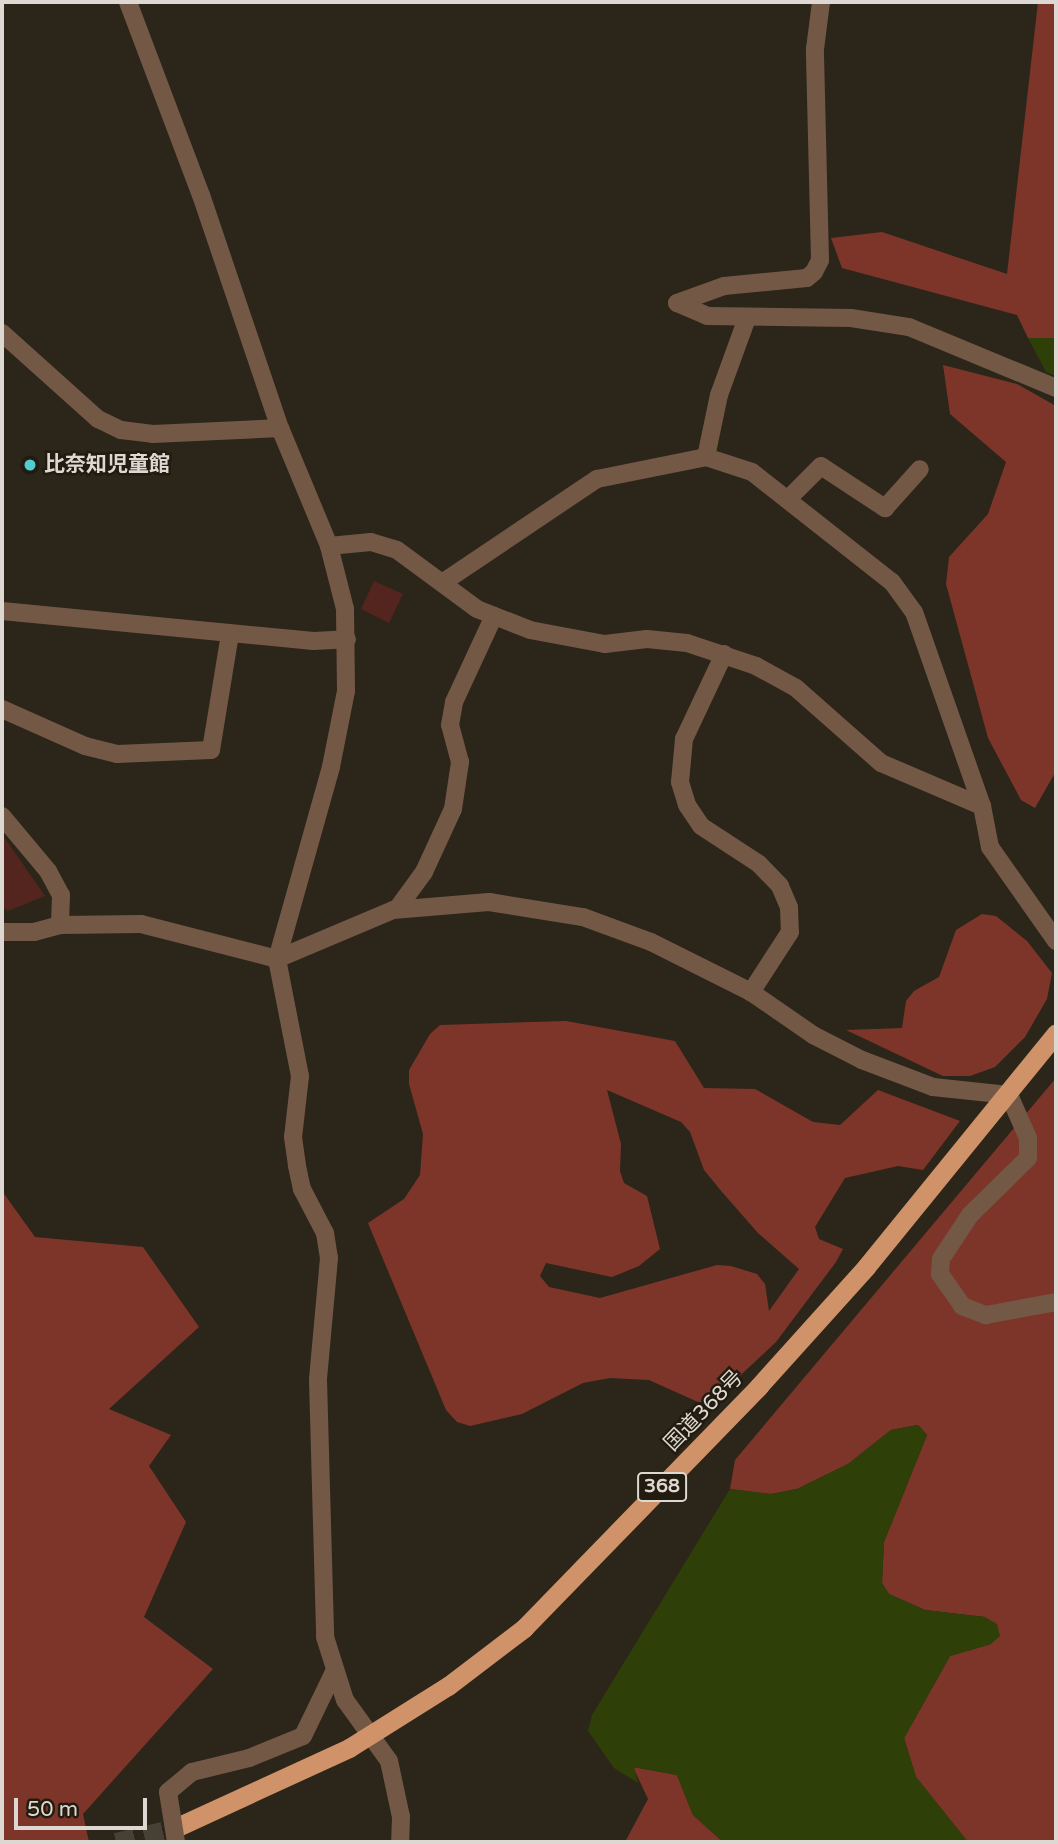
<!DOCTYPE html>
<html>
<head>
<meta charset="utf-8">
<style>
	body { margin:0 }
	#map { position:relative; width:1058px; height:1844px; overflow:hidden; background:#2c2519; font-family:"Varela Round","Noto Sans JP",sans-serif }
	div>[style] { position:absolute }
	.green>* { inset:0; background:#54251e }
	.forest>* { inset:0; background:#7d352a }
	.water>* { inset:0; background:#2e4008 }
	.trunk-tunnel>* { height:19px; margin-top:-9.5px; transform-origin:0; background:repeating-linear-gradient(90deg,#474035 0 19px,transparent 0 29px) }
	.minor>* { height:18px; margin:-9px; padding:0 9px; transform-origin:9px; border-radius:9px; background:#745846 }
	.trunk>* { height:19px; margin:-9.5px; padding:0 9.5px; transform-origin:9.5px; border-radius:9.5px; background:#d09268 }
	.minor-bridge>* { height:18px; margin:-9px; padding:0 9px; transform-origin:9px; border-radius:9px; background:#745846 }
	.dots>* { width:19px; height:19px; translate:-50% -50%; box-sizing:border-box; border:4px solid #221b10; border-radius:50% }
	span { translate:-50% -50%; white-space:nowrap; text-align:center; line-height:1.15; -webkit-text-stroke:5px #221b10; paint-order:stroke }
	.shield-label span { padding:2px 5px; background:#221b10; border:2px solid; border-radius:5px; -webkit-text-stroke-width:0 }
	.shield-label { font-size:19px; color:#ddd8d1; font-weight:700 }
	.poi-label { font-size:21px; color:#ddd8d1; font-weight:700 }
	.left { translate:0 -50%; text-align:left }
	.street-label { font-size:21px; color:#ddd8d1 }
	.frame { position:absolute; inset:0; border:4px solid #ddd8d1; pointer-events:none }
	.scale { position:absolute; left:14px; top:1798px; width:133px; height:32px; box-sizing:border-box; border:4px solid #ddd8d1; border-top:0; padding-left:9px; font-size:21px; line-height:24px; white-space:nowrap; color:#ddd8d1; -webkit-text-stroke:5px #221b10; paint-order:stroke }
</style>
</head>
<body>
<div id="map">
	<div class="green">
		<i style="clip-path:polygon(374px 581px,403px 594px,389px 623px,361px 609px)"></i>
		<i style="clip-path:polygon(2px 834px,45px 896px,8px 911px,2px 907px)"></i>
	</div>
	<div class="forest">
		<i style="clip-path:polygon(1038px 2px,1056px 2px,1056px 338px,1028px 338px,1017px 315px,842px 268px,831px 238px,882px 232px,1007px 274px)"></i>
		<i style="clip-path:polygon(943px 365px,1017px 384px,1056px 406px,1056px 771px,1035px 808px,1021px 800px,988px 738px,946px 584px,949px 557px,988px 514px,1006px 462px,950px 414px)"></i>
		<i style="clip-path:polygon(982px 914px,996px 916px,1027px 941px,1052px 973px,1047px 999px,1025px 1037px,995px 1067px,970px 1076px,943px 1076px,846px 1030px,902px 1028px,906px 1001px,914px 991px,939px 977px,956px 930px)"></i>
		<i style="clip-path:polygon(evenodd,566px 1021px,675px 1041px,704px 1088px,755px 1089px,813px 1122px,840px 1125px,878px 1090px,960px 1121px,923px 1170px,898px 1166px,845px 1178px,815px 1227px,819px 1239px,843px 1249px,836px 1262px,776px 1342px,711px 1403px,698px 1402px,649px 1380px,610px 1378px,583px 1383px,522px 1414px,470px 1426px,457px 1422px,446px 1410px,368px 1223px,404px 1199px,420px 1175px,423px 1134px,409px 1084px,409px 1070px,430px 1034px,440px 1025px,566px 1021px,607px 1090px,681px 1122px,690px 1132px,704px 1170px,722px 1192px,758px 1233px,799px 1269px,769px 1311px,765px 1284px,757px 1274px,731px 1266px,717px 1265px,600px 1298px,549px 1287px,540px 1276px,546px 1263px,612px 1277px,639px 1266px,660px 1249px,647px 1196px,624px 1183px,620px 1171px,621px 1144px,607px 1090px)"></i>
		<i style="clip-path:polygon(1056px 1078px,1056px 1842px,968px 1842px,916px 1777px,904px 1738px,950px 1656px,991px 1644px,985px 1617px,925px 1610px,889px 1594px,882px 1583px,884px 1542px,927px 1435px,918px 1425px,891px 1430px,848px 1464px,797px 1489px,771px 1494px,730px 1489px,735px 1460px)"></i>
		<i style="clip-path:polygon(2px 1191px,35px 1237px,143px 1247px,199px 1327px,109px 1409px,171px 1435px,149px 1466px,186px 1522px,144px 1617px,213px 1669px,83px 1814px,89px 1842px,2px 1842px)"></i>
		<i style="clip-path:polygon(633px 1767px,677px 1775px,693px 1815px,723px 1842px,625px 1842px,648px 1799px)"></i>
	</div>
	<div class="water">
		<i style="clip-path:polygon(1028px 338px,1056px 338px,1056px 376px,1046px 372px)"></i>
		<i style="clip-path:polygon(918px 1425px,927px 1435px,884px 1542px,882px 1583px,889px 1594px,925px 1610px,985px 1617px,997px 1624px,1000px 1636px,991px 1644px,950px 1656px,904px 1738px,916px 1777px,968px 1842px,723px 1842px,693px 1815px,677px 1775px,634px 1767px,638px 1783px,614px 1768px,588px 1731px,592px 1715px,730px 1489px,771px 1494px,797px 1489px,848px 1464px,891px 1430px)"></i>
	</div>
	<div class="trunk-tunnel">
		<i style="left:116px;top:1842px;width:61px;rotate:-13.3deg"></i>
	</div>
	<div class="minor">
		<i style="left:128px;top:2px;width:206px;rotate:69.3deg"></i>
		<i style="left:201px;top:195px;width:246px;rotate:71.3deg"></i>
		<i style="left:280px;top:428px;width:128px;rotate:67.4deg"></i>
		<i style="left:329px;top:546px;width:65px;rotate:75.7deg"></i>
		<i style="left:345px;top:609px;width:82px;rotate:89.3deg"></i>
		<i style="left:346px;top:691px;width:77px;rotate:101.2deg"></i>
		<i style="left:331px;top:767px;width:199px;rotate:105.7deg"></i>
		<i style="left:277px;top:959px;width:119px;rotate:78.9deg"></i>
		<i style="left:300px;top:1076px;width:61px;rotate:96.5deg"></i>
		<i style="left:293px;top:1137px;width:29px;rotate:82deg"></i>
		<i style="left:297px;top:1166px;width:24px;rotate:78deg"></i>
		<i style="left:302px;top:1189px;width:50px;rotate:62.4deg"></i>
		<i style="left:325px;top:1233px;width:25px;rotate:81deg"></i>
		<i style="left:329px;top:1258px;width:122px;rotate:95.2deg"></i>
		<i style="left:318px;top:1380px;width:257px;rotate:88.4deg"></i>
		<i style="left:325px;top:1637px;width:66px;rotate:72.4deg"></i>
		<i style="left:345px;top:1700px;width:75px;rotate:54.2deg"></i>
		<i style="left:389px;top:1761px;width:57px;rotate:77.9deg"></i>
		<i style="left:401px;top:1817px;width:25px;rotate:92deg"></i>
		<i style="left:677px;top:303px;width:50px;rotate:-19.9deg"></i>
		<i style="left:724px;top:286px;width:83px;rotate:-5.5deg"></i>
		<i style="left:807px;top:278px;width:9px;rotate:-41deg"></i>
		<i style="left:814px;top:272px;width:13px;rotate:-63deg"></i>
		<i style="left:820px;top:260px;width:211px;rotate:-91.4deg"></i>
		<i style="left:815px;top:49px;width:47px;rotate:-82.7deg"></i>
		<i style="left:677px;top:303px;width:33px;rotate:23deg"></i>
		<i style="left:707px;top:316px;width:144px;rotate:0.8deg"></i>
		<i style="left:851px;top:318px;width:59px;rotate:8.8deg"></i>
		<i style="left:909px;top:327px;width:159px;rotate:22.5deg"></i>
		<i style="left:2px;top:333px;width:129px;rotate:41.9deg"></i>
		<i style="left:98px;top:419px;width:25px;rotate:26deg"></i>
		<i style="left:121px;top:430px;width:32px;rotate:7deg"></i>
		<i style="left:153px;top:434px;width:127px;rotate:-2.7deg"></i>
		<i style="left:706px;top:457px;width:63px;rotate:-78.2deg"></i>
		<i style="left:719px;top:395px;width:82px;rotate:-70deg"></i>
		<i style="left:789px;top:498px;width:45px;rotate:-45deg"></i>
		<i style="left:821px;top:466px;width:77px;rotate:33.3deg"></i>
		<i style="left:885px;top:508px;width:52px;rotate:-48.1deg"></i>
		<i style="left:329px;top:546px;width:42px;rotate:-5.4deg"></i>
		<i style="left:371px;top:542px;width:27px;rotate:17deg"></i>
		<i style="left:397px;top:550px;width:99px;rotate:36.4deg"></i>
		<i style="left:477px;top:609px;width:57px;rotate:21.6deg"></i>
		<i style="left:530px;top:630px;width:76px;rotate:10.6deg"></i>
		<i style="left:605px;top:644px;width:42px;rotate:-6.8deg"></i>
		<i style="left:647px;top:639px;width:40px;rotate:5.7deg"></i>
		<i style="left:687px;top:643px;width:73px;rotate:18.4deg"></i>
		<i style="left:756px;top:666px;width:46px;rotate:28.8deg"></i>
		<i style="left:796px;top:688px;width:113px;rotate:41.4deg"></i>
		<i style="left:881px;top:763px;width:110px;rotate:23.1deg"></i>
		<i style="left:442px;top:583px;width:187px;rotate:-33.9deg"></i>
		<i style="left:597px;top:479px;width:111px;rotate:-11.4deg"></i>
		<i style="left:706px;top:457px;width:48px;rotate:18.1deg"></i>
		<i style="left:752px;top:472px;width:178px;rotate:38.2deg"></i>
		<i style="left:892px;top:582px;width:37px;rotate:54deg"></i>
		<i style="left:914px;top:612px;width:206px;rotate:70.7deg"></i>
		<i style="left:982px;top:806px;width:42px;rotate:79deg"></i>
		<i style="left:990px;top:847px;width:115px;rotate:54.9deg"></i>
		<i style="left:2px;top:611px;width:313px;rotate:5.5deg"></i>
		<i style="left:314px;top:641px;width:33px;rotate:-3deg"></i>
		<i style="left:724px;top:654px;width:94px;rotate:115.2deg"></i>
		<i style="left:684px;top:739px;width:43px;rotate:95.3deg"></i>
		<i style="left:680px;top:782px;width:24px;rotate:73deg"></i>
		<i style="left:687px;top:805px;width:25px;rotate:56deg"></i>
		<i style="left:701px;top:826px;width:69px;rotate:33.2deg"></i>
		<i style="left:759px;top:864px;width:30px;rotate:46deg"></i>
		<i style="left:780px;top:886px;width:23px;rotate:67deg"></i>
		<i style="left:789px;top:907px;width:25px;rotate:88deg"></i>
		<i style="left:790px;top:932px;width:72px;rotate:123deg"></i>
		<i style="left:2px;top:709px;width:91px;rotate:24deg"></i>
		<i style="left:85px;top:746px;width:33px;rotate:14deg"></i>
		<i style="left:117px;top:754px;width:94px;rotate:-2.4deg"></i>
		<i style="left:211px;top:750px;width:118px;rotate:-80.7deg"></i>
		<i style="left:2px;top:816px;width:72px;rotate:50.1deg"></i>
		<i style="left:48px;top:871px;width:27px;rotate:62deg"></i>
		<i style="left:61px;top:895px;width:30px;rotate:92deg"></i>
		<i style="left:397px;top:909px;width:46px;rotate:-53.9deg"></i>
		<i style="left:424px;top:872px;width:69px;rotate:-65.3deg"></i>
		<i style="left:453px;top:809px;width:48px;rotate:-81.5deg"></i>
		<i style="left:460px;top:762px;width:38px;rotate:-105deg"></i>
		<i style="left:450px;top:725px;width:23px;rotate:-80deg"></i>
		<i style="left:454px;top:702px;width:95px;rotate:-65.1deg"></i>
		<i style="left:2px;top:932px;width:32px"></i>
		<i style="left:34px;top:932px;width:27px;rotate:-15deg"></i>
		<i style="left:60px;top:925px;width:81px;rotate:-0.7deg"></i>
		<i style="left:141px;top:924px;width:140px;rotate:14.4deg"></i>
		<i style="left:277px;top:959px;width:126px;rotate:-22.9deg"></i>
		<i style="left:393px;top:910px;width:96px;rotate:-4.8deg"></i>
		<i style="left:489px;top:902px;width:95px;rotate:9.1deg"></i>
		<i style="left:583px;top:917px;width:72px;rotate:20.2deg"></i>
		<i style="left:651px;top:942px;width:112px;rotate:26.6deg"></i>
		<i style="left:751px;top:992px;width:75px;rotate:34.7deg"></i>
		<i style="left:813px;top:1035px;width:55px;rotate:27deg"></i>
		<i style="left:862px;top:1060px;width:76px;rotate:20.8deg"></i>
		<i style="left:933px;top:1087px;width:76px;rotate:6deg"></i>
		<i style="left:1009px;top:1095px;width:47px;rotate:66.2deg"></i>
		<i style="left:1028px;top:1138px;width:20px;rotate:90deg"></i>
		<i style="left:1028px;top:1158px;width:81px;rotate:135.5deg"></i>
		<i style="left:970px;top:1215px;width:53px;rotate:123.4deg"></i>
		<i style="left:941px;top:1259px;width:15px;rotate:94deg"></i>
		<i style="left:940px;top:1274px;width:39px;rotate:55deg"></i>
		<i style="left:962px;top:1306px;width:26px;rotate:21deg"></i>
		<i style="left:986px;top:1315px;width:71px;rotate:-10.5deg"></i>
		<i style="left:168px;top:1792px;width:31px;rotate:-40deg"></i>
		<i style="left:192px;top:1772px;width:59px;rotate:-13.8deg"></i>
		<i style="left:249px;top:1758px;width:58px;rotate:-22.2deg"></i>
		<i style="left:303px;top:1736px;width:71px;rotate:-64.2deg"></i>
	</div>
	<div class="trunk">
		<i style="left:175px;top:1828px;width:192px;rotate:-24.7deg"></i>
		<i style="left:349px;top:1748px;width:117px;rotate:-32.1deg"></i>
		<i style="left:448px;top:1686px;width:96px;rotate:-37.3deg"></i>
		<i style="left:524px;top:1628px;width:337px;rotate:-45.8deg"></i>
		<i style="left:759px;top:1386px;width:160px;rotate:-48deg"></i>
		<i style="left:866px;top:1267px;width:301px;rotate:-50.9deg"></i>
	</div>
	<div class="minor-bridge">
		<i style="left:168px;top:1792px;width:51px;rotate:80.9deg"></i>
	</div>
	<div class="dots">
		<i style="left:30px;top:465px;background:#51ccd1"></i>
	</div>
	<div class="shield-label">
		<span style="left:662px;top:1487px">368</span>
	</div>
	<div class="poi-label">
		<span class="left" style="left:44px;top:465px">比奈知児童館</span>
	</div>
	<div class="street-label">
		<span style="left:704px;top:1411px;rotate:-46deg">国道368号</span>
	</div>
	<div class="frame"></div>
	<div class="scale">50 m</div>
</div>
</body>
</html>
